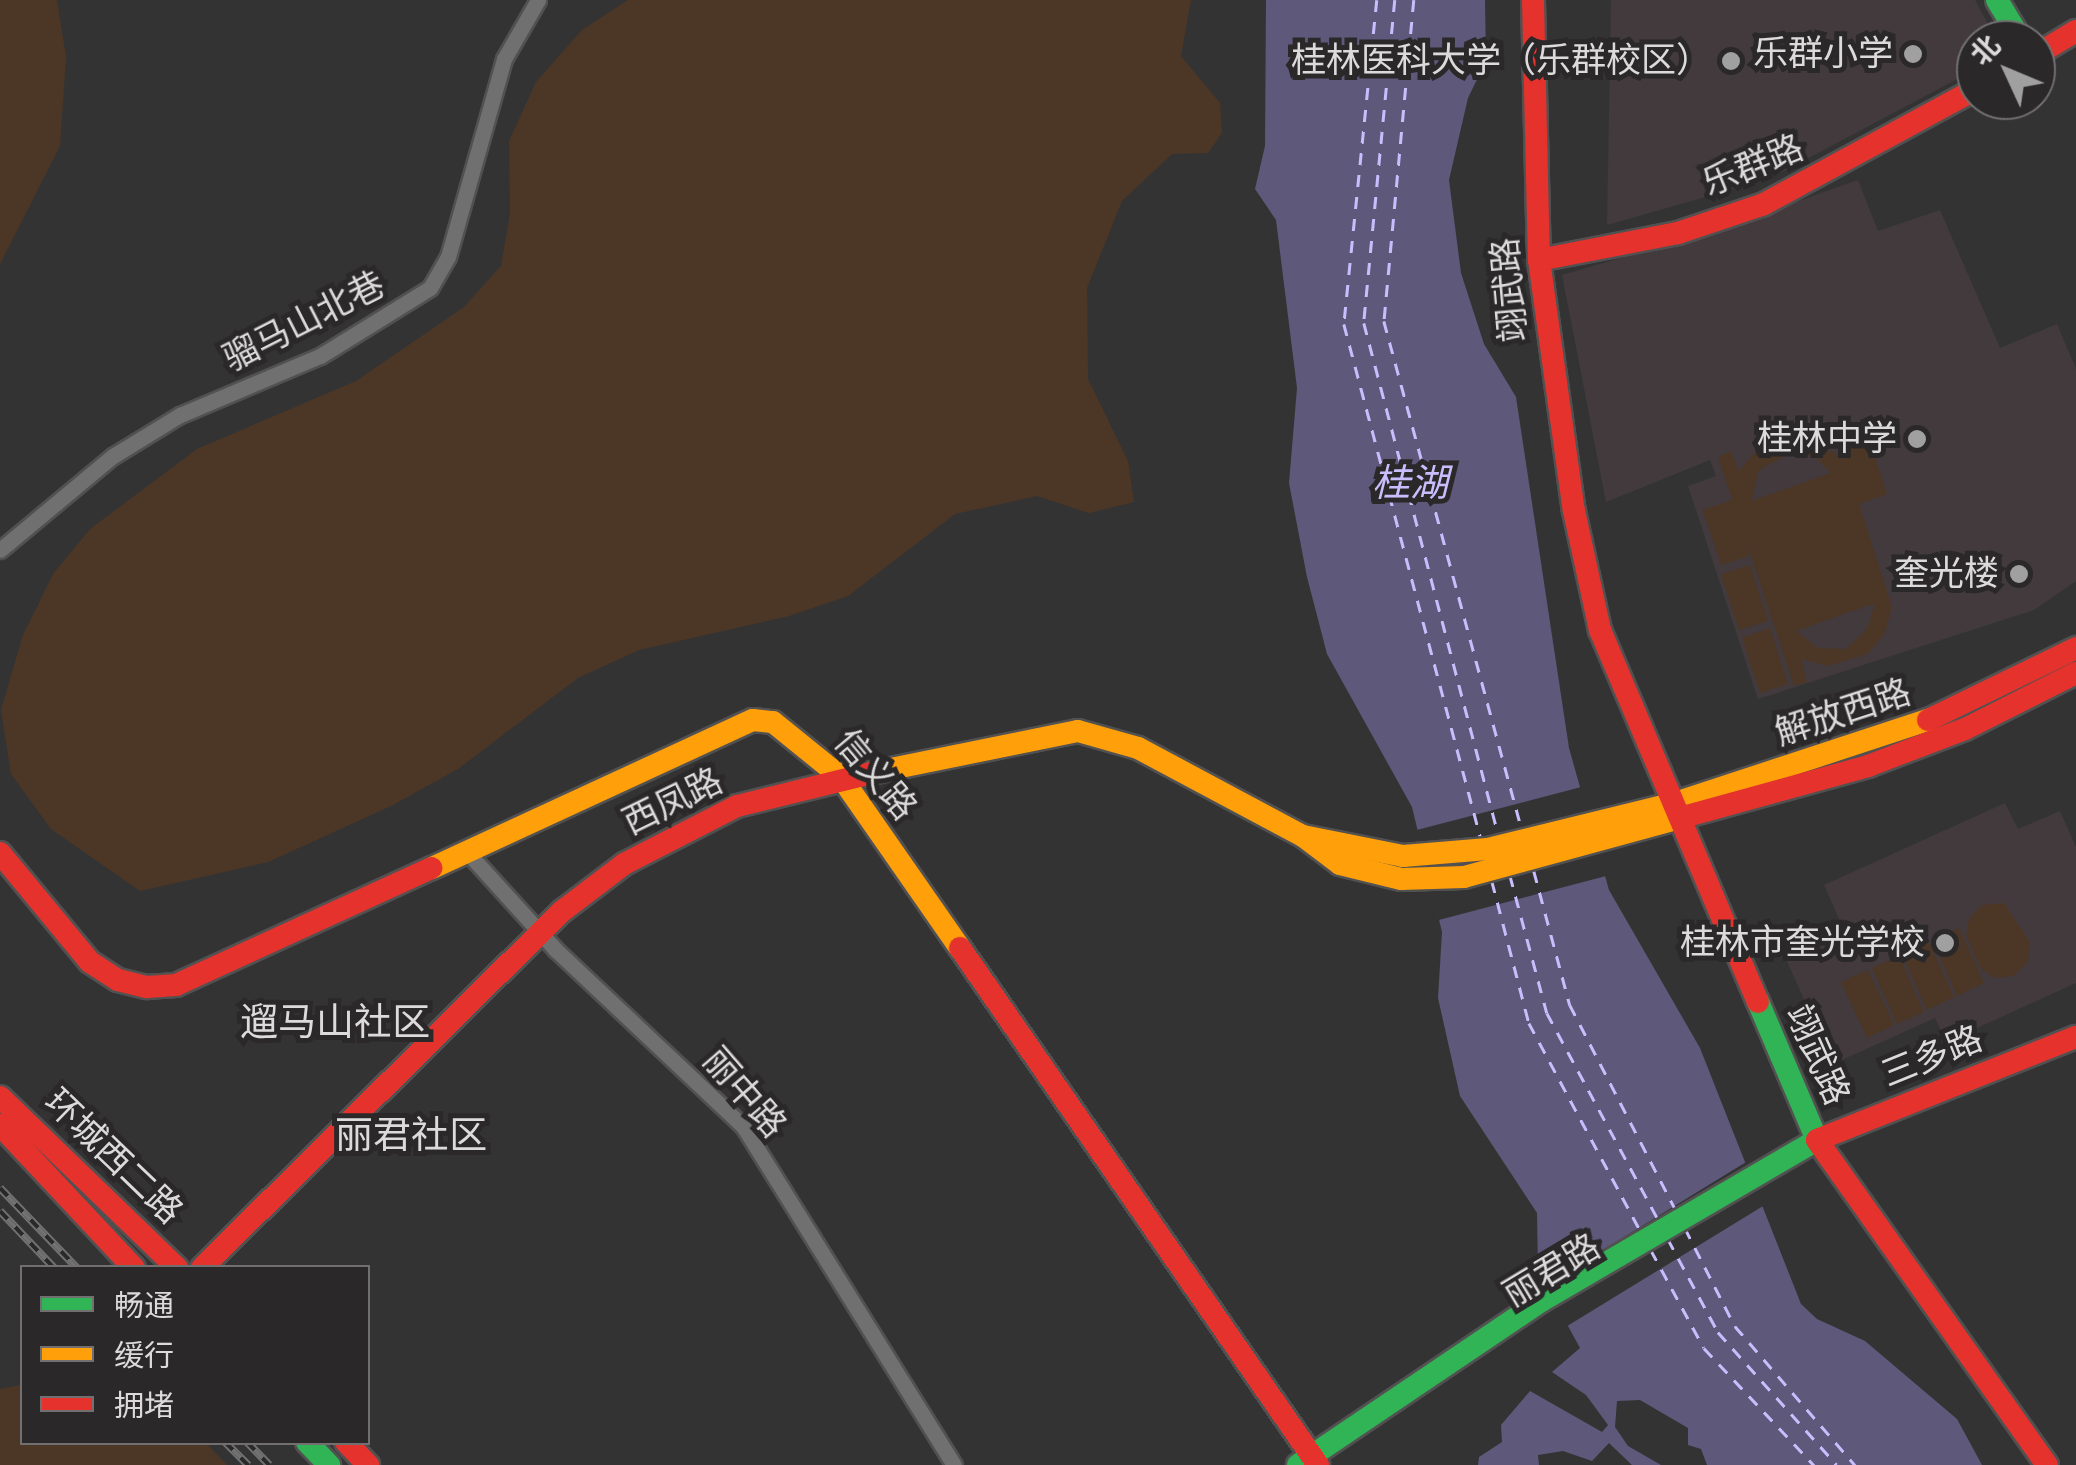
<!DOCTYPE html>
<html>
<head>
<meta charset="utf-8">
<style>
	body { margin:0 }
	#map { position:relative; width:2076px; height:1465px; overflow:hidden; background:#343333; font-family:"Nunito Sans","Noto Sans SC",sans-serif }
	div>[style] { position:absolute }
	.built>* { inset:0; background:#423a3d }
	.green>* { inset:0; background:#4c3726 }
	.water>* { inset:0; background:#5e587a }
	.pier>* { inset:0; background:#343333 }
	.ferry>* { height:2.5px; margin-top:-1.25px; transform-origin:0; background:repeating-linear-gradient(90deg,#c9befd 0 12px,transparent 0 22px) }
	.roads { filter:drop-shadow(2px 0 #525151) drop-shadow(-2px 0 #525151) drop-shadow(0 2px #525151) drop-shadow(0 -2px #525151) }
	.street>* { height:15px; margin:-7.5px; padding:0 7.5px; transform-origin:7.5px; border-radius:7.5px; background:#717070 }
	.fast>* { height:22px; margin:-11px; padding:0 11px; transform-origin:11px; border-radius:11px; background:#30b455 }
	.slow>* { height:22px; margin:-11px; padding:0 11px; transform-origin:11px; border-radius:11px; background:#ff9f0a }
	.jam>* { height:22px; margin:-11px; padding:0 11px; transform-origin:11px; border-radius:11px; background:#e5322d }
	.rail>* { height:8px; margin-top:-4px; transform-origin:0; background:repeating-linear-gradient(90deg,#2b2829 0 11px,#727171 0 22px); box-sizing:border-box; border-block:2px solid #727171 }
	.dots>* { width:28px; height:28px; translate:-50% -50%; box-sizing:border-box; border:5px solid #2b2829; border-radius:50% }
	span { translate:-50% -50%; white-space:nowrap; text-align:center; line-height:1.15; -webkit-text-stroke:10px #2b2829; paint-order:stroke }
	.poi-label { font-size:35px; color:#dcdadb }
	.right { translate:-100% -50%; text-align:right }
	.street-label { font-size:35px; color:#dcdadb }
	.water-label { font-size:38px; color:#c9befd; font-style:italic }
	.neighbourhood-label { font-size:38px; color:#dcdadb }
	.legend { position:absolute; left:20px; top:1265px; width:350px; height:180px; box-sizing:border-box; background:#2b2829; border:2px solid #726f70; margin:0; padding:12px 18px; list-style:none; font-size:30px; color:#dcdadb }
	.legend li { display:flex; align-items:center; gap:20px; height:50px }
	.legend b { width:50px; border:2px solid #726f70 }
	.north { position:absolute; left:1956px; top:20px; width:100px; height:100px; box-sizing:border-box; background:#2b2829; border:2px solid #726f70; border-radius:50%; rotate:314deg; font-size:28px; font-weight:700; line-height:40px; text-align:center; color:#dcdadb }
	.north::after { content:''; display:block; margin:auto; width:35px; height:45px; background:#a1a0a0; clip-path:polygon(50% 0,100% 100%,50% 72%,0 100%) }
</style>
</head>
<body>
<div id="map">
	<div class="built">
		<i style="clip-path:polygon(1611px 0,1975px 0,1997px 40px,1976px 40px,1976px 69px,1769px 179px,1607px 225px)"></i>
		<i style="clip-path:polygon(1858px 180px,1878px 231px,1940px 210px,2000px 348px,2057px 324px,2076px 369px,2076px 581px,2034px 610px,1758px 699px,1688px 486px,1716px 476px,1710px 460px,1606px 502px,1562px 275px,1707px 233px)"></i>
		<i style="clip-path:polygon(2005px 803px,2018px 829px,2060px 811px,2076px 847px,2076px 983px,1946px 1042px,1935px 1018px,1833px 1064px,1785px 957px,1844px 930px,1824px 885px)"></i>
	</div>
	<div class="green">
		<i style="clip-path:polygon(0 0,57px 0,66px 57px,60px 146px,0 264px)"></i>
		<i style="clip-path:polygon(628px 0,1191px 0,1181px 56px,1220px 103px,1222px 133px,1208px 153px,1172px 154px,1122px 201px,1087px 288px,1088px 379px,1128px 461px,1134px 502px,1089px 513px,1037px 496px,955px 514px,848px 596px,789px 616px,639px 650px,578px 678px,458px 769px,391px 806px,268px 862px,140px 891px,51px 829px,11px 774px,1px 710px,23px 635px,53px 574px,90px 529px,197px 449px,356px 381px,464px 307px,501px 266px,510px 214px,509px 141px,536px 82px,582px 30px)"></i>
		<i style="clip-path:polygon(evenodd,1787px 435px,1812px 439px,1844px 460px,1841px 448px,1869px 438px,1887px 494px,1859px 504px,1892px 607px,1885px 633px,1868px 654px,1828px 666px,1801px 659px,1807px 682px,1794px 686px,1748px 547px,1749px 556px,1721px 565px,1703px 510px,1732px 500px,1718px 457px,1731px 451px,1739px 471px,1760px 446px,1787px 435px,1792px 452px,1815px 457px,1831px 473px,1751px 501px,1759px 470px,1792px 452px,1787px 435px,1875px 603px,1867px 629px,1846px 649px,1818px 648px,1796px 631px,1875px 603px)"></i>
		<i style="clip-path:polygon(1750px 565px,1768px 621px,1739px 630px,1721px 574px)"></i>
		<i style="clip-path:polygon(1770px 628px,1788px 684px,1760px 693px,1742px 638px)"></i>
		<i style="clip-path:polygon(2004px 903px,2030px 942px,2028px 962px,2013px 976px,1995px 978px,1981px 969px,1966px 936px,1969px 919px,1982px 905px)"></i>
		<i style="clip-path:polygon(1959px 928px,1984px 983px,1957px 996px,1932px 940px)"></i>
		<i style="clip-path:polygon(1929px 942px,1954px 997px,1927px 1010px,1902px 955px)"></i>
		<i style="clip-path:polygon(1899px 956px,1924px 1012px,1897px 1024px,1872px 968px)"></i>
		<i style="clip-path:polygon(1868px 970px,1894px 1025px,1867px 1038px,1841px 982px)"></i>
		<i style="clip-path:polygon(22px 1385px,22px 1442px,206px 1443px,227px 1465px,0 1465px,0 1389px)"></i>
	</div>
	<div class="water">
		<i style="clip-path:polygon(1266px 0,1485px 0,1486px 61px,1468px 98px,1449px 180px,1461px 273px,1484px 344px,1516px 397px,1569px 748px,1609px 890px,1700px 1048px,1801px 1304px,1817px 1319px,1865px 1341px,1957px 1419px,1982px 1465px,1707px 1465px,1701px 1449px,1688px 1445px,1688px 1428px,1640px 1400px,1617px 1401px,1615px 1427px,1628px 1446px,1661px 1465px,1632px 1465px,1609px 1443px,1592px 1461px,1563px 1451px,1538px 1455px,1539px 1465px,1478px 1465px,1479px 1457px,1502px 1442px,1501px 1425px,1530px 1391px,1602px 1432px,1608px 1425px,1586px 1395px,1552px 1372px,1580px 1348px,1538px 1271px,1537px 1213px,1460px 1096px,1438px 998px,1442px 932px,1412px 807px,1327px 654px,1307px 577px,1289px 483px,1297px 388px,1276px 220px,1255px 189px,1265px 146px)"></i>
	</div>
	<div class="pier">
		<i style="clip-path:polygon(1585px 786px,1610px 875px,1435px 921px,1413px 831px)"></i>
		<i style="clip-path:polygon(1751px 1159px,1768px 1203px,1564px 1328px,1541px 1288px)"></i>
	</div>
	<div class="ferry">
		<i style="left:1377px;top:0;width:326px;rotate:95.8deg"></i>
		<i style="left:1344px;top:324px;width:533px;rotate:75.1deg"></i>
		<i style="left:1395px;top:0;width:324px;rotate:95.5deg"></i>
		<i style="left:1364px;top:323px;width:527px;rotate:75.28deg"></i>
		<i style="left:1414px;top:0;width:322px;rotate:95.3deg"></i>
		<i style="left:1384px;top:321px;width:527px;rotate:74.83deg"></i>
		<i style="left:1534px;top:871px;width:139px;rotate:75deg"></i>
		<i style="left:1570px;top:1005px;width:229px;rotate:62.7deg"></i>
		<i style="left:1510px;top:875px;width:143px;rotate:75deg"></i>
		<i style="left:1547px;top:1013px;width:234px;rotate:61.7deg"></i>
		<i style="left:1492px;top:881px;width:147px;rotate:75.4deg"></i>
		<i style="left:1529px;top:1023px;width:235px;rotate:61.8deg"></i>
		<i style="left:1685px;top:1228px;width:110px;rotate:63deg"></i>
		<i style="left:1735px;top:1326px;width:184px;rotate:49.2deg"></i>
		<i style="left:1668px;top:1239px;width:106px;rotate:61.7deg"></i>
		<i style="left:1718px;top:1332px;width:178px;rotate:48.2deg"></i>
		<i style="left:1651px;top:1250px;width:111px;rotate:61.6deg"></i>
		<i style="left:1704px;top:1348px;width:161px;rotate:46.8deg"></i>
	</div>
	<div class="roads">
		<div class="street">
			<i style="left:0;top:550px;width:147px;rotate:-39.8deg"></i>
			<i style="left:113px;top:456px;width:79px;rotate:-31.5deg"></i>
			<i style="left:180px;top:415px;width:152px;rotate:-22.9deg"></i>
			<i style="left:320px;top:356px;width:129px;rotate:-31.7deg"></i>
			<i style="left:430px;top:288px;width:36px;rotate:-60deg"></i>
			<i style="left:448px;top:257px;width:206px;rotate:-74.2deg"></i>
			<i style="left:504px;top:59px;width:68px;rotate:-60deg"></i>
			<i style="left:468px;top:853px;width:131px;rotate:47.8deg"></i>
			<i style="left:556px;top:950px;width:257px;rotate:43.3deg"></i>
			<i style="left:743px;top:1126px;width:399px;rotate:58.1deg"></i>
		</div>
		<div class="fast">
			<i style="left:1997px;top:0;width:47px;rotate:59deg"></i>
			<i style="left:307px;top:1442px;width:32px;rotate:46deg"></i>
			<i style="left:1298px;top:1465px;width:295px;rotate:-34deg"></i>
			<i style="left:1543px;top:1300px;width:317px;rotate:-30.3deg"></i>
			<i style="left:1817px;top:1140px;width:150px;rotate:-113.1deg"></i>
		</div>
		<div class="slow">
			<i style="left:871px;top:773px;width:211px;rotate:-11.5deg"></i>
			<i style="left:1078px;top:731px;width:62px;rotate:15.8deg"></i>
			<i style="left:1138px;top:748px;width:187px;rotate:28.1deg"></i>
			<i style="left:1303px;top:836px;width:46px;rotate:37.1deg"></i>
			<i style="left:1340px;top:864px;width:63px;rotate:13.8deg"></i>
			<i style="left:1401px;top:879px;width:63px;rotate:-1.8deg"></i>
			<i style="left:1464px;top:877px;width:231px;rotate:-15.3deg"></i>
			<i style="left:1303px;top:836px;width:102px;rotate:11.3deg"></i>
			<i style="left:1403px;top:856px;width:85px;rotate:-4.7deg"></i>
			<i style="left:1488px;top:849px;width:193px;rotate:-13.8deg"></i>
			<i style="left:1675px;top:803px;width:266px;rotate:-18.2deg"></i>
			<i style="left:432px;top:868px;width:353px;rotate:-24.8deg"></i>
			<i style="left:753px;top:720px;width:20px;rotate:6deg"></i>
			<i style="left:773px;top:722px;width:87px;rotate:39deg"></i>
			<i style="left:841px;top:777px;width:208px;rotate:55.2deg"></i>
		</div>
		<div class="jam">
			<i style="left:1533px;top:0;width:260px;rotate:88.7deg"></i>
			<i style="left:1539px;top:260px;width:253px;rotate:82.1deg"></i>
			<i style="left:1574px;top:511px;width:122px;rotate:77.7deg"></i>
			<i style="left:2036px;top:55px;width:47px;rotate:-31deg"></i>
			<i style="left:1539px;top:260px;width:142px;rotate:-11deg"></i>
			<i style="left:1678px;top:233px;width:91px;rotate:-18.6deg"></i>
			<i style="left:1764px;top:204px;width:241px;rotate:-28.5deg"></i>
			<i style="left:1600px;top:630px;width:404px;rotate:67deg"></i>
			<i style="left:1928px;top:720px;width:165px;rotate:-25.9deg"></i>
			<i style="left:1687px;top:816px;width:188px;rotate:-15.4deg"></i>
			<i style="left:1868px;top:766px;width:104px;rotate:-20.9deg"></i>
			<i style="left:1965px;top:729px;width:124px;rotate:-26.8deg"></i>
			<i style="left:0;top:853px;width:141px;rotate:50.5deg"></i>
			<i style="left:90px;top:962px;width:33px;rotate:33deg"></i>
			<i style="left:118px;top:980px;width:30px;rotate:14deg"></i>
			<i style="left:147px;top:987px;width:29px;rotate:-4deg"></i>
			<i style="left:176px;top:985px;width:281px;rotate:-24.6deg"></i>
			<i style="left:960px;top:948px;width:629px;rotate:55.3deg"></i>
			<i style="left:0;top:1097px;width:246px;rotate:44deg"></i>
			<i style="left:0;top:1125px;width:196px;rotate:46.9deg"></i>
			<i style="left:202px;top:1268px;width:506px;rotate:-44.76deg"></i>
			<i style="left:561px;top:912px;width:79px;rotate:-37.3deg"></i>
			<i style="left:624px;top:864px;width:127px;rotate:-27.2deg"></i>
			<i style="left:737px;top:806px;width:138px;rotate:-13.8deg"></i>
			<i style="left:346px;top:1442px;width:32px;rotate:46deg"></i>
			<i style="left:2047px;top:1465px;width:398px;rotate:-125.3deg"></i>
			<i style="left:1817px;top:1140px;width:279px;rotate:-21.7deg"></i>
		</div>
	</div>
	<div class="rail">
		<i style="left:0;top:1188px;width:111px;rotate:46.1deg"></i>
		<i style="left:0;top:1211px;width:79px;rotate:46.5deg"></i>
		<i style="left:225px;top:1442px;width:33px;rotate:45deg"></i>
		<i style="left:247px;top:1442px;width:32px;rotate:46deg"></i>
	</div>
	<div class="dots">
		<i style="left:1913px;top:54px;background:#a1a0a0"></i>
		<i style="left:1731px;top:61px;background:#a1a0a0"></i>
		<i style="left:1917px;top:439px;background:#a1a0a0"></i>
		<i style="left:2019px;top:574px;background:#a1a0a0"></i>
		<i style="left:1945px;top:943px;background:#a1a0a0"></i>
	</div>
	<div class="poi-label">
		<span class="right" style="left:1893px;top:54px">乐群小学</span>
		<span class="right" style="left:1711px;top:61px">桂林医科大学（乐群校区）</span>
		<span class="right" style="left:1897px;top:439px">桂林中学</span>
		<span class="right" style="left:1999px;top:574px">奎光楼</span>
		<span class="right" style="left:1925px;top:943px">桂林市奎光学校</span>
	</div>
	<div class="street-label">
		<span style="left:1753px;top:166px;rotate:-22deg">乐群路</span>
		<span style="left:1510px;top:290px;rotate:-95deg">翊武路</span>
		<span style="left:304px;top:322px;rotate:-27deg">骝马山北巷</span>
		<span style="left:1843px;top:713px;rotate:-18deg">解放西路</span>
		<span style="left:875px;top:775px;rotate:50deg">信义路</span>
		<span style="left:673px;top:802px;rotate:-26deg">西凤路</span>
		<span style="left:1817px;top:1055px;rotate:66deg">翊武路</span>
		<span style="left:1932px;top:1057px;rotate:-22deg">三多路</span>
		<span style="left:744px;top:1093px;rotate:49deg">丽中路</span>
		<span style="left:113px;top:1157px;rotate:44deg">环城西二路</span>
		<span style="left:1552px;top:1271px;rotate:-31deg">丽君路</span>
	</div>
	<div class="water-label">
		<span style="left:1410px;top:484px">桂湖</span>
	</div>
	<div class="neighbourhood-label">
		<span style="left:335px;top:1023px">遛马山社区</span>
		<span style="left:411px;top:1136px">丽君社区</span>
	</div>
	<ul class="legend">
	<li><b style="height:12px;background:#30b455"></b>畅通</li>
	<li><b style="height:12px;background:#ff9f0a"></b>缓行</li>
	<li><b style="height:12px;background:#e5322d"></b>拥堵</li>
	</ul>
	<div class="north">北</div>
</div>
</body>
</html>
